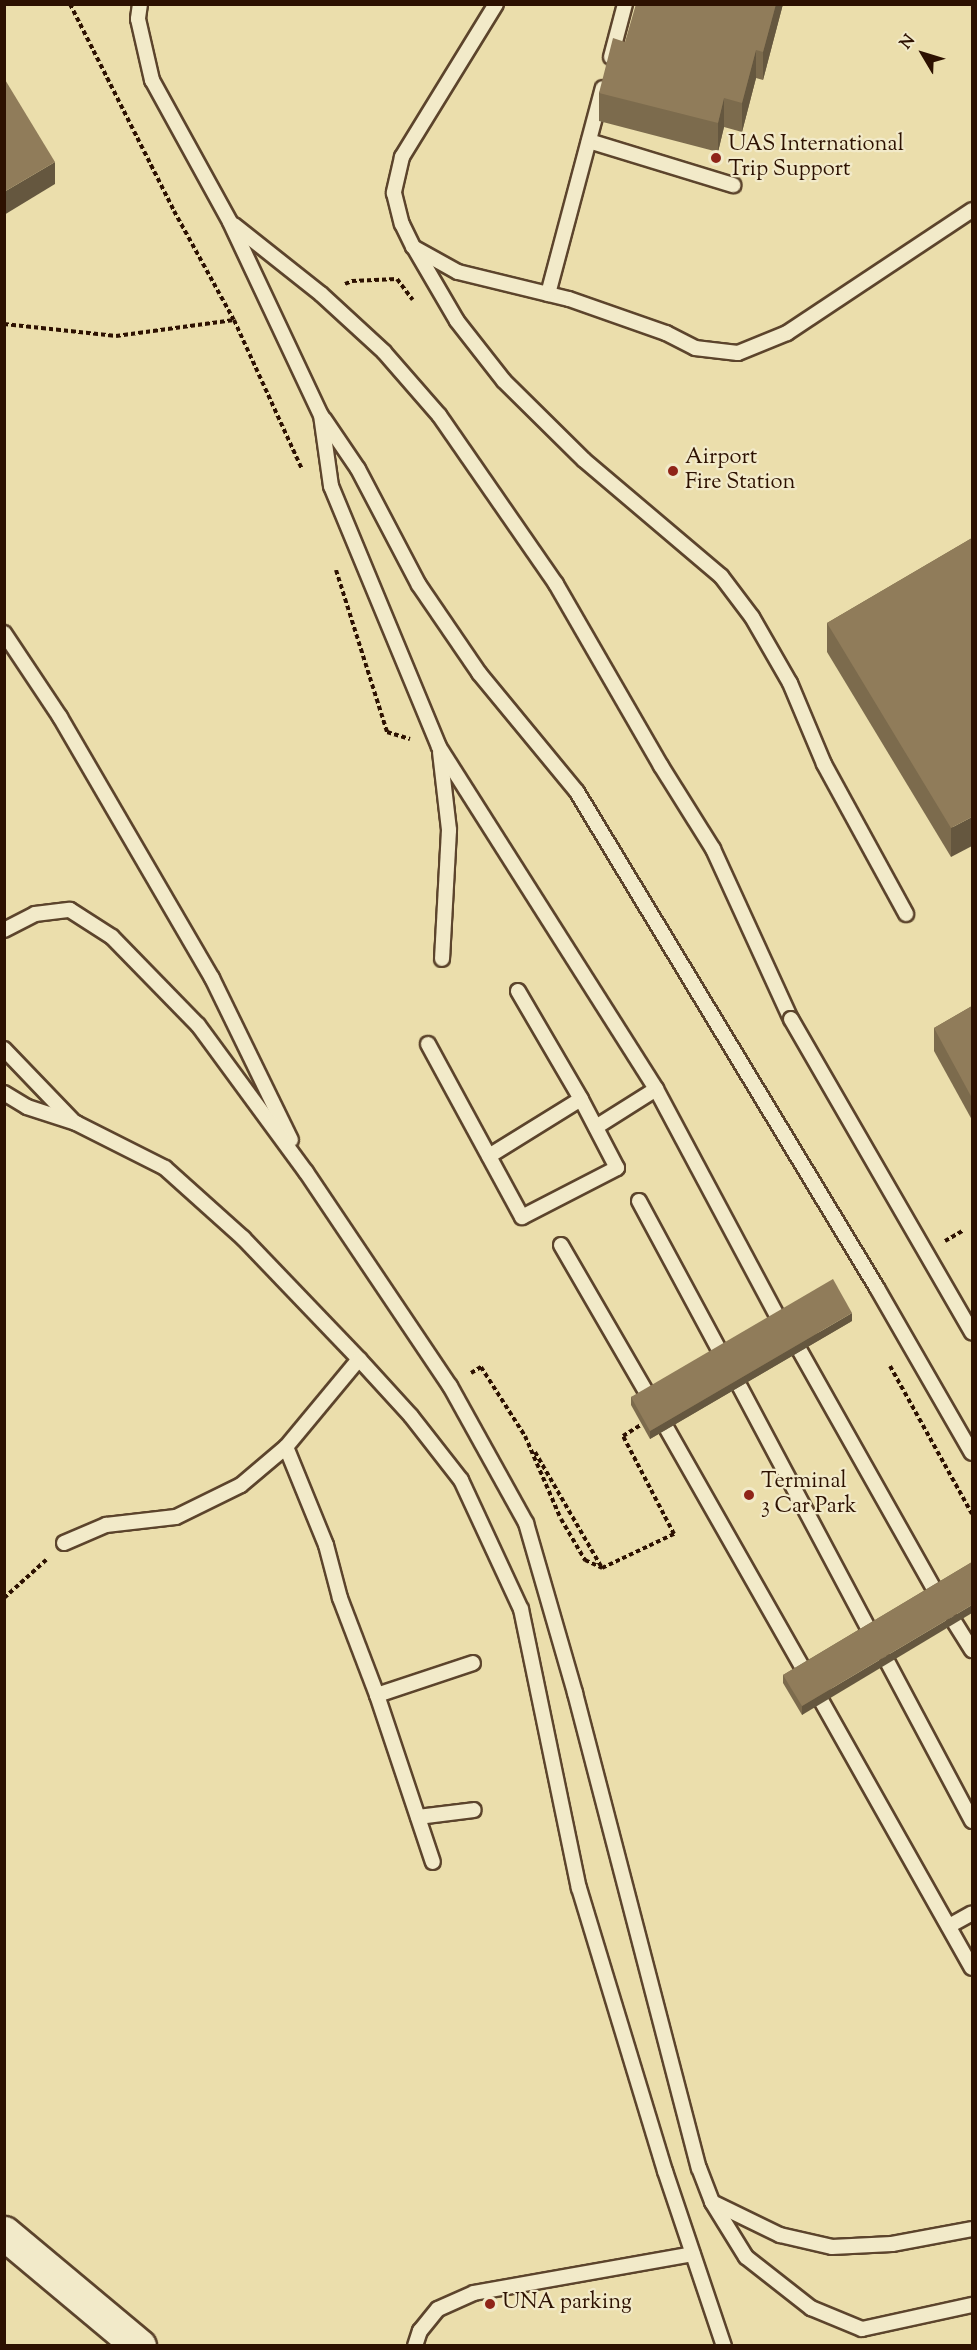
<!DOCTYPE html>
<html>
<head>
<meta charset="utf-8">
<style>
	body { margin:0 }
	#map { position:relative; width:977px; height:2350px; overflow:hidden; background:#ebdeac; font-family:"Sorts Mill Goudy",serif }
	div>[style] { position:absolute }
	.path>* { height:4px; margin-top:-2px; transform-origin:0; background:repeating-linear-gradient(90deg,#2d1101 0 4.5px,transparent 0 7.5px) }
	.roads { filter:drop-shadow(2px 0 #5c442c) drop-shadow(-2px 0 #5c442c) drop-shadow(0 2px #5c442c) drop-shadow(0 -2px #5c442c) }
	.service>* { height:14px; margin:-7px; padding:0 7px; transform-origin:7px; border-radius:7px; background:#f2eac9 }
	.secondary>* { height:33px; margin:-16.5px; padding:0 16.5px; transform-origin:16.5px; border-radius:16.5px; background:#f2eac9 }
	.bridges { filter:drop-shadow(2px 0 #5c442c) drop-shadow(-2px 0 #5c442c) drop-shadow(0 2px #5c442c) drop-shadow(0 -2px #5c442c) }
	.service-bridge>* { height:14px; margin:-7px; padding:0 7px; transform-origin:7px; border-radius:7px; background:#f2eac9 }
	.wall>* { inset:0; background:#7c6b4d }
	.shaded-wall>* { inset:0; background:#65573f }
	.building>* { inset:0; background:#907c5a }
	.dots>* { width:16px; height:16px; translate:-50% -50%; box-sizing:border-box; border:3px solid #f2eac9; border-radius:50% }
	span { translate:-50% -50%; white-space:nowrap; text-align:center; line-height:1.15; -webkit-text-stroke:4.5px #f2eac9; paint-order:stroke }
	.poi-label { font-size:22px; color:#2d1101 }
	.left { translate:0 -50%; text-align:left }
	.frame { position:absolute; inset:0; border:6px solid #2d1101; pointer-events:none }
	.north { position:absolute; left:893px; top:24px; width:60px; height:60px; -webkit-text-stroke:4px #f2eac9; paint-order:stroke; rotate:308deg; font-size:16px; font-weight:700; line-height:24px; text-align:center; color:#2d1101 }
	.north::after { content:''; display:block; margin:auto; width:21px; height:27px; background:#2d1101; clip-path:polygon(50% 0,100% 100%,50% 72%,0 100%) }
</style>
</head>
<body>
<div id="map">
	<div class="path">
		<i style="left:70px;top:4px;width:232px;rotate:63.3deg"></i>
		<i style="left:174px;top:211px;width:124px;rotate:61.2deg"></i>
		<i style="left:345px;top:284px;width:8px;rotate:-23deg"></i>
		<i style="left:352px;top:281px;width:45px;rotate:-2.5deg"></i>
		<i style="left:397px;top:279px;width:26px;rotate:53deg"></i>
		<i style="left:4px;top:324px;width:113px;rotate:6.1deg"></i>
		<i style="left:116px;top:336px;width:119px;rotate:-7.7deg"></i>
		<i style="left:234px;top:320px;width:164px;rotate:65.5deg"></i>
		<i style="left:336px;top:570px;width:170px;rotate:72.5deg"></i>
		<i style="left:387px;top:732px;width:24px;rotate:17deg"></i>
		<i style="left:945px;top:1241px;width:22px;rotate:-30deg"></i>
		<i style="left:890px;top:1366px;width:169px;rotate:61deg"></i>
		<i style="left:471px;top:1373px;width:12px;rotate:-31deg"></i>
		<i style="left:481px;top:1367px;width:82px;rotate:57.5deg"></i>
		<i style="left:525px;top:1436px;width:90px;rotate:66.6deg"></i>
		<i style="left:561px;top:1519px;width:48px;rotate:59.7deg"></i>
		<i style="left:585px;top:1560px;width:19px;rotate:25deg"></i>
		<i style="left:535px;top:1452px;width:134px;rotate:60deg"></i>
		<i style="left:602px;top:1568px;width:80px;rotate:-25.3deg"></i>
		<i style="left:674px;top:1534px;width:110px;rotate:-117.5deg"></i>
		<i style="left:623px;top:1436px;width:22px;rotate:-32deg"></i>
		<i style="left:4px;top:1598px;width:57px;rotate:-42.1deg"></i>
	</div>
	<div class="roads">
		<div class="service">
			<i style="left:140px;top:4px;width:15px;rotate:98deg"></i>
			<i style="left:138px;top:19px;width:63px;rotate:77.1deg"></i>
			<i style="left:152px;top:80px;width:162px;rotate:61.2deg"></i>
			<i style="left:230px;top:222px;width:213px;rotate:64.8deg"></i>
			<i style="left:321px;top:415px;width:72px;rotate:82deg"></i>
			<i style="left:331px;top:486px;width:282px;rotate:67.5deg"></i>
			<i style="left:439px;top:747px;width:405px;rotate:57.6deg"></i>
			<i style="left:656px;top:1089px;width:261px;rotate:61.9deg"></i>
			<i style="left:496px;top:4px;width:180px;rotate:121.6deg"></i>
			<i style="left:402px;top:157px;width:37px;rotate:103deg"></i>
			<i style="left:394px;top:193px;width:32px;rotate:76deg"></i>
			<i style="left:402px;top:224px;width:25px;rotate:64deg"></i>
			<i style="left:413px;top:247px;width:51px;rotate:29.1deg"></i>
			<i style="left:458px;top:272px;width:114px;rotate:13.7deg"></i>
			<i style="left:569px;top:299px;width:103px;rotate:19.3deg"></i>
			<i style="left:666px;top:333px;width:33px;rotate:27deg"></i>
			<i style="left:695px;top:348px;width:43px;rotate:6.6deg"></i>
			<i style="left:738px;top:353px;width:53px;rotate:-22.2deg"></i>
			<i style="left:787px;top:333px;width:222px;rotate:-33.6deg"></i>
			<i style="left:611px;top:57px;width:55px;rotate:-75.2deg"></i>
			<i style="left:589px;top:141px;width:151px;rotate:17deg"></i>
			<i style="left:234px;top:225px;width:111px;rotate:38.4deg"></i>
			<i style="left:321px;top:294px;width:86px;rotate:42.6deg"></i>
			<i style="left:384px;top:352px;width:84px;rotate:48.9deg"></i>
			<i style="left:439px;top:415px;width:206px;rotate:55.3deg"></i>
			<i style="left:556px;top:584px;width:210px;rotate:60deg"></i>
			<i style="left:661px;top:766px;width:98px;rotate:57.9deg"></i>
			<i style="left:713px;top:849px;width:187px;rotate:65.4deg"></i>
			<i style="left:415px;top:249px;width:83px;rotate:59.7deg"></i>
			<i style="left:457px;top:321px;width:76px;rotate:51.9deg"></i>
			<i style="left:504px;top:381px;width:112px;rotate:44.6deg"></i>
			<i style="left:584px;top:460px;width:180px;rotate:40.3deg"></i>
			<i style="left:721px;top:576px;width:51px;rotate:52.9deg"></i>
			<i style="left:752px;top:617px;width:76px;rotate:60.1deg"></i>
			<i style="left:790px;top:683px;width:88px;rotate:67.2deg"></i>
			<i style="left:824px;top:764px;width:171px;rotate:61.3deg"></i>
			<i style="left:548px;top:294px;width:213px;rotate:-75.1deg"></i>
			<i style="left:324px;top:419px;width:60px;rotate:55.8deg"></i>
			<i style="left:358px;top:469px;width:131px;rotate:62.3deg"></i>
			<i style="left:419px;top:585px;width:107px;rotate:55.7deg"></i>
			<i style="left:479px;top:673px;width:154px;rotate:50.5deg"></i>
			<i style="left:577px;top:792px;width:580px;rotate:58.83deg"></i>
			<i style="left:877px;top:1288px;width:190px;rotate:60.1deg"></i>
			<i style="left:4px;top:633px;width:101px;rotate:56.3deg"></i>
			<i style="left:60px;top:717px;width:302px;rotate:59.8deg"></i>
			<i style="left:212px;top:978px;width:180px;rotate:64deg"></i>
			<i style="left:440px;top:752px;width:79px;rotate:83.4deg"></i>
			<i style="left:449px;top:830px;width:129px;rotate:93.1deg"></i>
			<i style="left:4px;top:930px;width:35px;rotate:-27deg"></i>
			<i style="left:35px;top:914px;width:35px;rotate:-7deg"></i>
			<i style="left:70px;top:910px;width:50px;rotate:32.7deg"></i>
			<i style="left:112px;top:937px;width:123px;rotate:45.7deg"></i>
			<i style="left:198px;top:1025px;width:182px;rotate:53.7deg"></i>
			<i style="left:306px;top:1172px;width:258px;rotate:56.1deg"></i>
			<i style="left:450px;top:1386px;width:157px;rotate:61deg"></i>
			<i style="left:526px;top:1523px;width:177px;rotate:73.9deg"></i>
			<i style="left:575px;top:1693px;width:491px;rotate:75.4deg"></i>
			<i style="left:699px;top:2168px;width:36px;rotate:69deg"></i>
			<i style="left:712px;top:2202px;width:65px;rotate:58.3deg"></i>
			<i style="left:746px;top:2257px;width:83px;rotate:38.1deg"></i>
			<i style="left:811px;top:2308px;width:55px;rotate:22.4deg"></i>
			<i style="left:862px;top:2329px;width:113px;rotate:-12.3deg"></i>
			<i style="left:428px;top:1044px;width:197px;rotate:61.5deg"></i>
			<i style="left:522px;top:1217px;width:107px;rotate:-27.3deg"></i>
			<i style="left:617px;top:1168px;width:78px;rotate:-117.6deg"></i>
			<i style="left:581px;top:1099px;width:125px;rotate:-120.3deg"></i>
			<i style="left:4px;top:1049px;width:101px;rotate:46.2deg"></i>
			<i style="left:4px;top:1093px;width:27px;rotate:31deg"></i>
			<i style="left:27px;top:1107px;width:52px;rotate:18.1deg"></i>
			<i style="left:76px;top:1123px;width:100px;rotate:26.8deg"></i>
			<i style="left:165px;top:1168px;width:105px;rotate:41.9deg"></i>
			<i style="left:243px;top:1238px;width:168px;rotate:46.2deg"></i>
			<i style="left:359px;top:1359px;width:77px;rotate:47.6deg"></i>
			<i style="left:411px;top:1416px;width:81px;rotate:52deg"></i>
			<i style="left:461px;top:1480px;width:142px;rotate:65.1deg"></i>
			<i style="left:521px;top:1609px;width:285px;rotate:78.3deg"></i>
			<i style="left:579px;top:1888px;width:296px;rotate:73.1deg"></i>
			<i style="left:665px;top:2171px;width:185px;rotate:71.4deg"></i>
			<i style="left:596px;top:1127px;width:71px;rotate:-32.3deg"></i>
			<i style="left:489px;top:1156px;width:108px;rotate:-31.8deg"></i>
			<i style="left:639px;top:1201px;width:173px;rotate:61.7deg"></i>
			<i style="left:561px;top:1245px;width:173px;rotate:59.9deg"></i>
			<i style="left:800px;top:1351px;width:277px;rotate:60.6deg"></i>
			<i style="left:740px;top:1387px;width:276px;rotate:62deg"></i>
			<i style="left:667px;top:1429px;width:277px;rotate:60.4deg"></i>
			<i style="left:286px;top:1447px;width:106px;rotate:67.8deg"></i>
			<i style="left:326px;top:1545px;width:55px;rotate:75.2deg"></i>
			<i style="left:340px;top:1598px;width:104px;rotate:69.1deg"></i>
			<i style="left:377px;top:1695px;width:176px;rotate:71.5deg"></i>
			<i style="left:64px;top:1543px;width:46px;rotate:-23.2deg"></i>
			<i style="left:106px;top:1525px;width:70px;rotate:-6.5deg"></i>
			<i style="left:176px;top:1517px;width:72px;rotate:-26.2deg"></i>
			<i style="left:241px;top:1485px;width:59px;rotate:-40.2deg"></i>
			<i style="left:286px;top:1447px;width:114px;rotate:-50.3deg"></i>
			<i style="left:955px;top:1623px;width:32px;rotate:58deg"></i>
			<i style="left:888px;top:1663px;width:179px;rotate:62deg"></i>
			<i style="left:377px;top:1695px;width:101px;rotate:-18.4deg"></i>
			<i style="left:822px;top:1702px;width:305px;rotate:60.6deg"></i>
			<i style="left:418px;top:1817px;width:56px;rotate:-7.1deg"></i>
			<i style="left:949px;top:1926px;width:26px;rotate:-29deg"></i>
			<i style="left:712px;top:2202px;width:76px;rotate:25.9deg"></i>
			<i style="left:780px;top:2235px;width:53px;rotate:13deg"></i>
			<i style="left:832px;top:2247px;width:60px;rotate:-2.9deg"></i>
			<i style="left:892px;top:2244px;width:81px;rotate:-10.6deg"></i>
			<i style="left:415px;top:2346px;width:16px;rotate:-72deg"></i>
			<i style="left:420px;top:2331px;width:28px;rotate:-51deg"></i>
			<i style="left:438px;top:2309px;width:39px;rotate:-24deg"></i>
			<i style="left:474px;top:2293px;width:222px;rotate:-10.1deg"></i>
		</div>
		<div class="secondary">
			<i style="left:4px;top:2233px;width:176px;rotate:39.9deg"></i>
		</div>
	</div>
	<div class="bridges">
		<div class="service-bridge">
			<i style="left:791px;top:1019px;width:362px;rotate:60deg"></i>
		</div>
	</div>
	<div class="wall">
		<i style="clip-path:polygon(783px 4px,763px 80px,756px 78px,742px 132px,724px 127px,718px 152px,599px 121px,599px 93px,625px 42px)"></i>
		<i style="clip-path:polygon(972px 538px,951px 857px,827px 652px,827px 623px)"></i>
		<i style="clip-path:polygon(972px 1006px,972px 1120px,934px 1051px,934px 1028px)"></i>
		<i style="clip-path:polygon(852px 1321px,650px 1439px,631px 1405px,631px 1397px)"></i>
		<i style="clip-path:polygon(972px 1562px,802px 1715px,783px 1683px,783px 1675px)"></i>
	</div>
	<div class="shaded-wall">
		<i style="clip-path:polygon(776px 4px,783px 4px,763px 80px,763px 52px)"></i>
		<i style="clip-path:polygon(756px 50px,756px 78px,742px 132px,742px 103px)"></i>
		<i style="clip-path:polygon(724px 98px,724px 127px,718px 152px,718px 123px)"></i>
		<i style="clip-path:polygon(55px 162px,55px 184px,4px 215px,4px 192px)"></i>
		<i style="clip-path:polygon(972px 817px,972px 846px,951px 857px,951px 828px)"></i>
		<i style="clip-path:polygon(852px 1313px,852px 1321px,650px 1439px,650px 1431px)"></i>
		<i style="clip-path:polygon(972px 1605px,972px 1613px,802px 1715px,802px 1706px)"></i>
	</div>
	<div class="building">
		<i style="clip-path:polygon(636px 4px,776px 4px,763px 52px,756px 50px,742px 103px,724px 98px,718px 123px,599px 93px,613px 38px,625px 42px)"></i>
		<i style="clip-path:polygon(4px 78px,55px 162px,4px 192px)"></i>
		<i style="clip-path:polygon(972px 538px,972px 817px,951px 828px,827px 623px)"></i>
		<i style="clip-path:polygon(972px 1006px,972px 1098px,934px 1028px)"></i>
		<i style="clip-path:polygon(833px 1279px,852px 1313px,650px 1431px,631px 1397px)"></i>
		<i style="clip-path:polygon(972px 1562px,972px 1605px,802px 1706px,783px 1675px)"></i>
	</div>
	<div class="dots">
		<i style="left:716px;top:158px;background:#8f2418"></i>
		<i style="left:673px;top:471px;background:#8f2418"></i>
		<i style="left:749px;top:1495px;background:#8f2418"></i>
		<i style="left:490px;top:2304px;background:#8f2418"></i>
	</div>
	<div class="poi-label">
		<span class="left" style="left:728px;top:158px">UAS International<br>Trip Support</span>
		<span class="left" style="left:685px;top:471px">Airport<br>Fire Station</span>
		<span class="left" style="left:761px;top:1495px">Terminal<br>3 Car Park</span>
		<span class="left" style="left:502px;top:2304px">UNA parking</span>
	</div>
	<div class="frame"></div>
	<div class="north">N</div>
</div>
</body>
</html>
